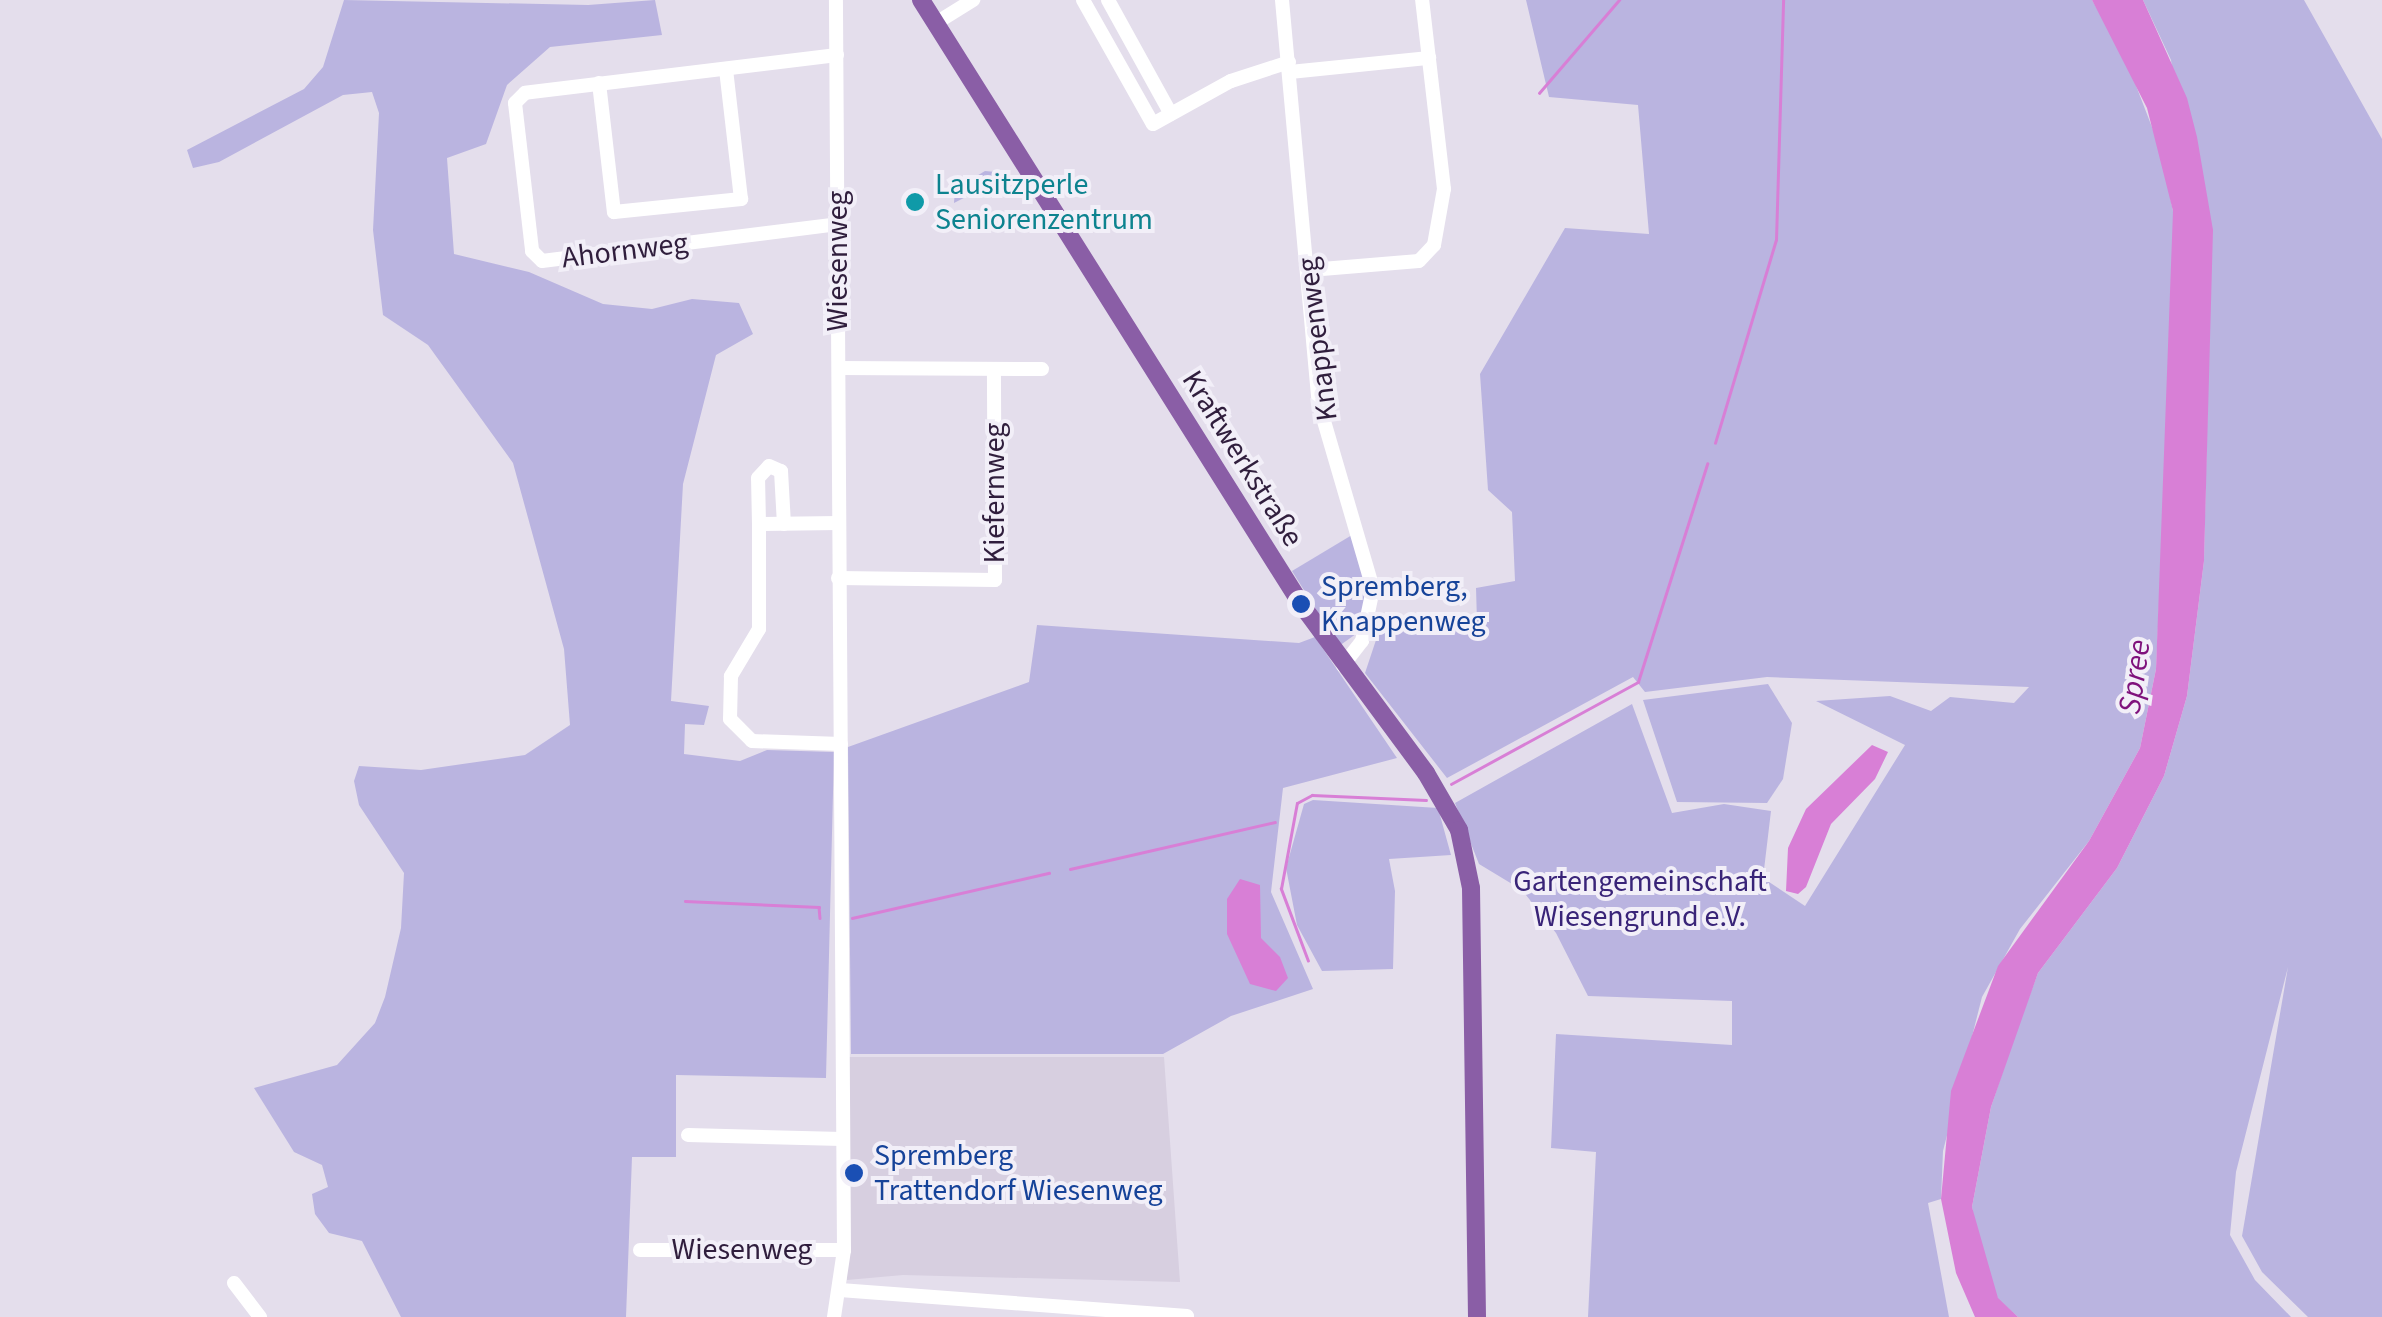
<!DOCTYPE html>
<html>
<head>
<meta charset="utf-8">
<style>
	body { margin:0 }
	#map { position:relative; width:2382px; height:1317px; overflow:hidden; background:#e4deec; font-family:"Source Sans 3",sans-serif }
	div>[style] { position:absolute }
	.built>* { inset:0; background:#d7cfe0 }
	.green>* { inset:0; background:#bab4e0 }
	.water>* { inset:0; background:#d87fd6 }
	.stream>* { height:2.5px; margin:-1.25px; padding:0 1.25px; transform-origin:1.25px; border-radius:1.25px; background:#d87fd6 }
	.minor>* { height:14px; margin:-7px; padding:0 7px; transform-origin:7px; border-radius:7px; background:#fff }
	.major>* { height:18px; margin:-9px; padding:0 9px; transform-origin:9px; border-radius:9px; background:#8a5ea6 }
	.dots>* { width:28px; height:28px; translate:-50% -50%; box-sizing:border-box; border:5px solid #f2eff8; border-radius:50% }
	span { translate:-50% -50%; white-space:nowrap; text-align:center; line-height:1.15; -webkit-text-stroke:8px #f2eff8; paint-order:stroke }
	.culture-label { font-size:30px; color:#0d838f }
	.left { translate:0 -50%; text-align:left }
	.street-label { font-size:30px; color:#301e3d }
	.transit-label { font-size:30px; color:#164399 }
	.park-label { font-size:30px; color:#392478 }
	.water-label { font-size:32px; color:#7f127c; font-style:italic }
</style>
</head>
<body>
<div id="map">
	<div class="built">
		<i style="clip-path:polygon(847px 1057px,1164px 1057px,1180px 1282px,903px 1275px,847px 1280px)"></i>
	</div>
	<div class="green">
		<i style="clip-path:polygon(344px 0,588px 5px,655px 0,662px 35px,550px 47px,507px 85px,486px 144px,447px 158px,454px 254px,529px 272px,603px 304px,652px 309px,692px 299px,739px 303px,753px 334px,716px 355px,683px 484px,671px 701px,709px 706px,704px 725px,685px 724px,684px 754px,740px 761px,767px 750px,834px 752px,826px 1078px,676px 1075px,676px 1157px,632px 1157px,626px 1317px,401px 1317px,362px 1241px,329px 1233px,315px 1214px,312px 1194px,328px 1187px,322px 1165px,294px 1152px,254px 1088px,337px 1065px,375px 1023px,385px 997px,401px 928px,404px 873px,359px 805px,354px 781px,359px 766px,421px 770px,525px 755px,570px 725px,564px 649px,513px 463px,428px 345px,383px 315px,373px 230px,379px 113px,372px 92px,343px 95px,219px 162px,193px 168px,187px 150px,304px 89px,323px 67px)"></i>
		<i style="clip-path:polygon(1526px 0,2092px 0,2125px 57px,2160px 148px,2173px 211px,2174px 283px,2156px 669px,2140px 748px,2089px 841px,2020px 929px,1982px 997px,1943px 1151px,1941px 1199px,1928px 1203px,1949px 1317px,1588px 1317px,1596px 1152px,1551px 1148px,1556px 1034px,1732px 1045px,1732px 1001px,1588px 996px,1556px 933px,1522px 890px,1479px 864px,1455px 803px,1632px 704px,1672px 813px,1724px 804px,1771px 811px,1763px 878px,1805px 906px,1905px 745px,1816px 701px,1890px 696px,1931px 711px,1950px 697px,2014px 703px,2029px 687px,1767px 677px,1645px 692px,1633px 677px,1447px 778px,1365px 673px,1379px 631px,1477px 622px,1476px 588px,1515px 581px,1512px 512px,1488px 490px,1480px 374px,1565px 228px,1649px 234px,1638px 105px,1549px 97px)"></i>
		<i style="clip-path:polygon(2143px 0,2304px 0,2382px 139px,2382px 1317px,2308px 1317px,2262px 1272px,2242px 1236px,2288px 967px,2236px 1172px,2230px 1235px,2255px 1280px,2291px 1317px,2018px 1317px,1998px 1299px,1981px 1257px,1972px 1207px,1991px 1107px,2016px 1032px,2038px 973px,2117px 868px,2164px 776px,2187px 696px,2204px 561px,2209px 336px,2171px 60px)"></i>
		<i style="clip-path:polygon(985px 171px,996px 172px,995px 182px,954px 203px,955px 189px)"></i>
		<i style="clip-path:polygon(1352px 535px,1370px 591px,1363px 629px,1339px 646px,1292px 571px)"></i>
		<i style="clip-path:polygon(1037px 625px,1299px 643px,1315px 637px,1397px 758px,1283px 788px,1271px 892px,1313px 989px,1231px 1016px,1163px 1054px,851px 1054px,848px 747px,1029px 682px)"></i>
		<i style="clip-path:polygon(1768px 684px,1792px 723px,1783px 779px,1767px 803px,1677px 802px,1643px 700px)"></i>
		<i style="clip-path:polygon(1313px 800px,1438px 808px,1451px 855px,1389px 859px,1395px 891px,1393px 969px,1322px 971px,1297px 925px,1286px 868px,1304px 804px)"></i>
	</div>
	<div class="water">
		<i style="clip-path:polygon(2092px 0,2143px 0,2187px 98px,2197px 137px,2213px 230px,2204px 561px,2187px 696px,2164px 776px,2117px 868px,2038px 973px,1991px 1107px,1972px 1207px,1998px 1298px,2018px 1317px,1975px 1317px,1956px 1273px,1941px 1199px,1951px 1091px,1998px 966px,2089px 841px,2140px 748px,2156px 669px,2173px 211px,2147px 108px)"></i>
		<i style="clip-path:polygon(1872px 745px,1888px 752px,1875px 779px,1831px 824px,1806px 887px,1798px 894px,1786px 891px,1788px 848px,1806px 809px)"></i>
		<i style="clip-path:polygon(1240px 879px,1260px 885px,1261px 938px,1280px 957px,1288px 978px,1276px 991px,1250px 984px,1227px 934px,1227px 899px)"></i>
	</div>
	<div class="stream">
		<i style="left:1539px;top:93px;width:123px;rotate:-49.3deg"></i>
		<i style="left:1715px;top:443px;width:212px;rotate:-73.3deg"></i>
		<i style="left:1776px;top:240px;width:240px;rotate:-88.3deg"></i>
		<i style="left:1451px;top:784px;width:213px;rotate:-28.6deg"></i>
		<i style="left:1638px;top:682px;width:229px;rotate:-72.4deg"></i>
		<i style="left:1070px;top:869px;width:210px;rotate:-12.9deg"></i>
		<i style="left:685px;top:901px;width:134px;rotate:2.6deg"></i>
		<i style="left:819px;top:907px;width:11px;rotate:85deg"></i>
		<i style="left:852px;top:918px;width:202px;rotate:-12.9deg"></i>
		<i style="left:1308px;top:961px;width:77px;rotate:-110.6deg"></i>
		<i style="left:1281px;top:889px;width:87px;rotate:-79.5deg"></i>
		<i style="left:1297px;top:803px;width:17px;rotate:-28deg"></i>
		<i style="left:1312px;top:795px;width:114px;rotate:2.5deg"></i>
	</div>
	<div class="minor">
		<i style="left:1083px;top:0;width:142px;rotate:60.6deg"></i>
		<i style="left:1153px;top:124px;width:89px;rotate:-28.9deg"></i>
		<i style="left:1231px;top:81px;width:61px;rotate:-18.1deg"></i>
		<i style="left:1108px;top:0;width:130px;rotate:61.1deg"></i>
		<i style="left:1282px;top:0;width:406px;rotate:84.8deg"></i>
		<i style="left:1319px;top:404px;width:193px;rotate:73.7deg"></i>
		<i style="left:1373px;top:589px;width:53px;rotate:101.9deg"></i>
		<i style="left:1362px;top:641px;width:31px;rotate:128deg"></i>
		<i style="left:936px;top:23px;width:44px;rotate:-31.9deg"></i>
		<i style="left:837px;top:55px;width:314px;rotate:173.1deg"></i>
		<i style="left:525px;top:93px;width:14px;rotate:135deg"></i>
		<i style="left:515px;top:103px;width:149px;rotate:83.4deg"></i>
		<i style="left:532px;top:251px;width:14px;rotate:45deg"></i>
		<i style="left:542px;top:261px;width:298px;rotate:-7.1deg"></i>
		<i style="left:1290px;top:72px;width:140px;rotate:-5.8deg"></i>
		<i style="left:599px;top:83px;width:130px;rotate:83.4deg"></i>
		<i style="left:614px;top:212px;width:128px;rotate:-5.8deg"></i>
		<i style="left:741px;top:199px;width:131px;rotate:-96.6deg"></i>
		<i style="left:1310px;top:270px;width:109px;rotate:-4.7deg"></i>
		<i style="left:1419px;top:261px;width:22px;rotate:-47deg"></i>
		<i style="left:1434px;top:245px;width:57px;rotate:-79.9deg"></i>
		<i style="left:1444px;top:189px;width:190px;rotate:-96.6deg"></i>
		<i style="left:839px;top:368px;width:203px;rotate:0.3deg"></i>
		<i style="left:839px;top:523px;width:80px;rotate:179.3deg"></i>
		<i style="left:759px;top:524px;width:105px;rotate:90deg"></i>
		<i style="left:759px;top:629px;width:55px;rotate:120.8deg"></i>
		<i style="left:731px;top:676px;width:43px;rotate:91.3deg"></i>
		<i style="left:730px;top:719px;width:31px;rotate:45deg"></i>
		<i style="left:752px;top:741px;width:89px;rotate:1.9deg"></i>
		<i style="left:759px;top:524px;width:46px;rotate:-91.2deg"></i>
		<i style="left:758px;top:478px;width:16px;rotate:-47deg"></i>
		<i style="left:769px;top:466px;width:13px;rotate:23deg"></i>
		<i style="left:781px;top:471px;width:53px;rotate:86.8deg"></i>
		<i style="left:838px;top:578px;width:157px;rotate:0.7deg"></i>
		<i style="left:995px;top:580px;width:211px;rotate:-90.3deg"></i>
		<i style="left:688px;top:1135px;width:154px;rotate:1.5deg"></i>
		<i style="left:640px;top:1250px;width:204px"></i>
		<i style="left:234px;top:1283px;width:43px;rotate:52.6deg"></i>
		<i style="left:840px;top:1290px;width:348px;rotate:4.3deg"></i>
		<i style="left:834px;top:1317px;width:68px;rotate:-81.5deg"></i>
		<i style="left:844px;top:1250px;width:1250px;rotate:-90.37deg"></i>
	</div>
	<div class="major">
		<i style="left:921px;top:0;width:714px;rotate:57.82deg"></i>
		<i style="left:1301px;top:604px;width:210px;rotate:53.5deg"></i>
		<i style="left:1426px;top:773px;width:66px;rotate:59.9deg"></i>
		<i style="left:1459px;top:830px;width:59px;rotate:78.3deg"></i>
		<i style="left:1471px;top:888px;width:429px;rotate:89.2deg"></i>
	</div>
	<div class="dots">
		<i style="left:915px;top:202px;background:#0f9aa8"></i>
		<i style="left:1301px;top:604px;background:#1a4fb4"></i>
		<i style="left:854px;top:1173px;background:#1a4fb4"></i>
	</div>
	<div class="culture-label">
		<span class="left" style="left:935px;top:202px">Lausitzperle<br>Seniorenzentrum</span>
	</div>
	<div class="street-label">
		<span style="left:625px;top:251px;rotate:-7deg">Ahornweg</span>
		<span style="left:838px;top:261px;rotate:-90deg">Wiesenweg</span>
		<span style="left:1318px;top:339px;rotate:-97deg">Knappenweg</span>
		<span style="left:1242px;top:459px;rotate:58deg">Kraftwerkstraße</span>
		<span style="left:995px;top:493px;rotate:-90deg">Kiefernweg</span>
		<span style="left:742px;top:1250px">Wiesenweg</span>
	</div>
	<div class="transit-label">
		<span class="left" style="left:1321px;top:604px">Spremberg,<br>Knappenweg</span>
		<span class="left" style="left:874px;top:1173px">Spremberg<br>Trattendorf Wiesenweg</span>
	</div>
	<div class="park-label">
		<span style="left:1640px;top:899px">Gartengemeinschaft<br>Wiesengrund e.V.</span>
	</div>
	<div class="water-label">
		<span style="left:2135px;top:677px;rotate:-82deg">Spree</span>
	</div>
</div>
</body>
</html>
